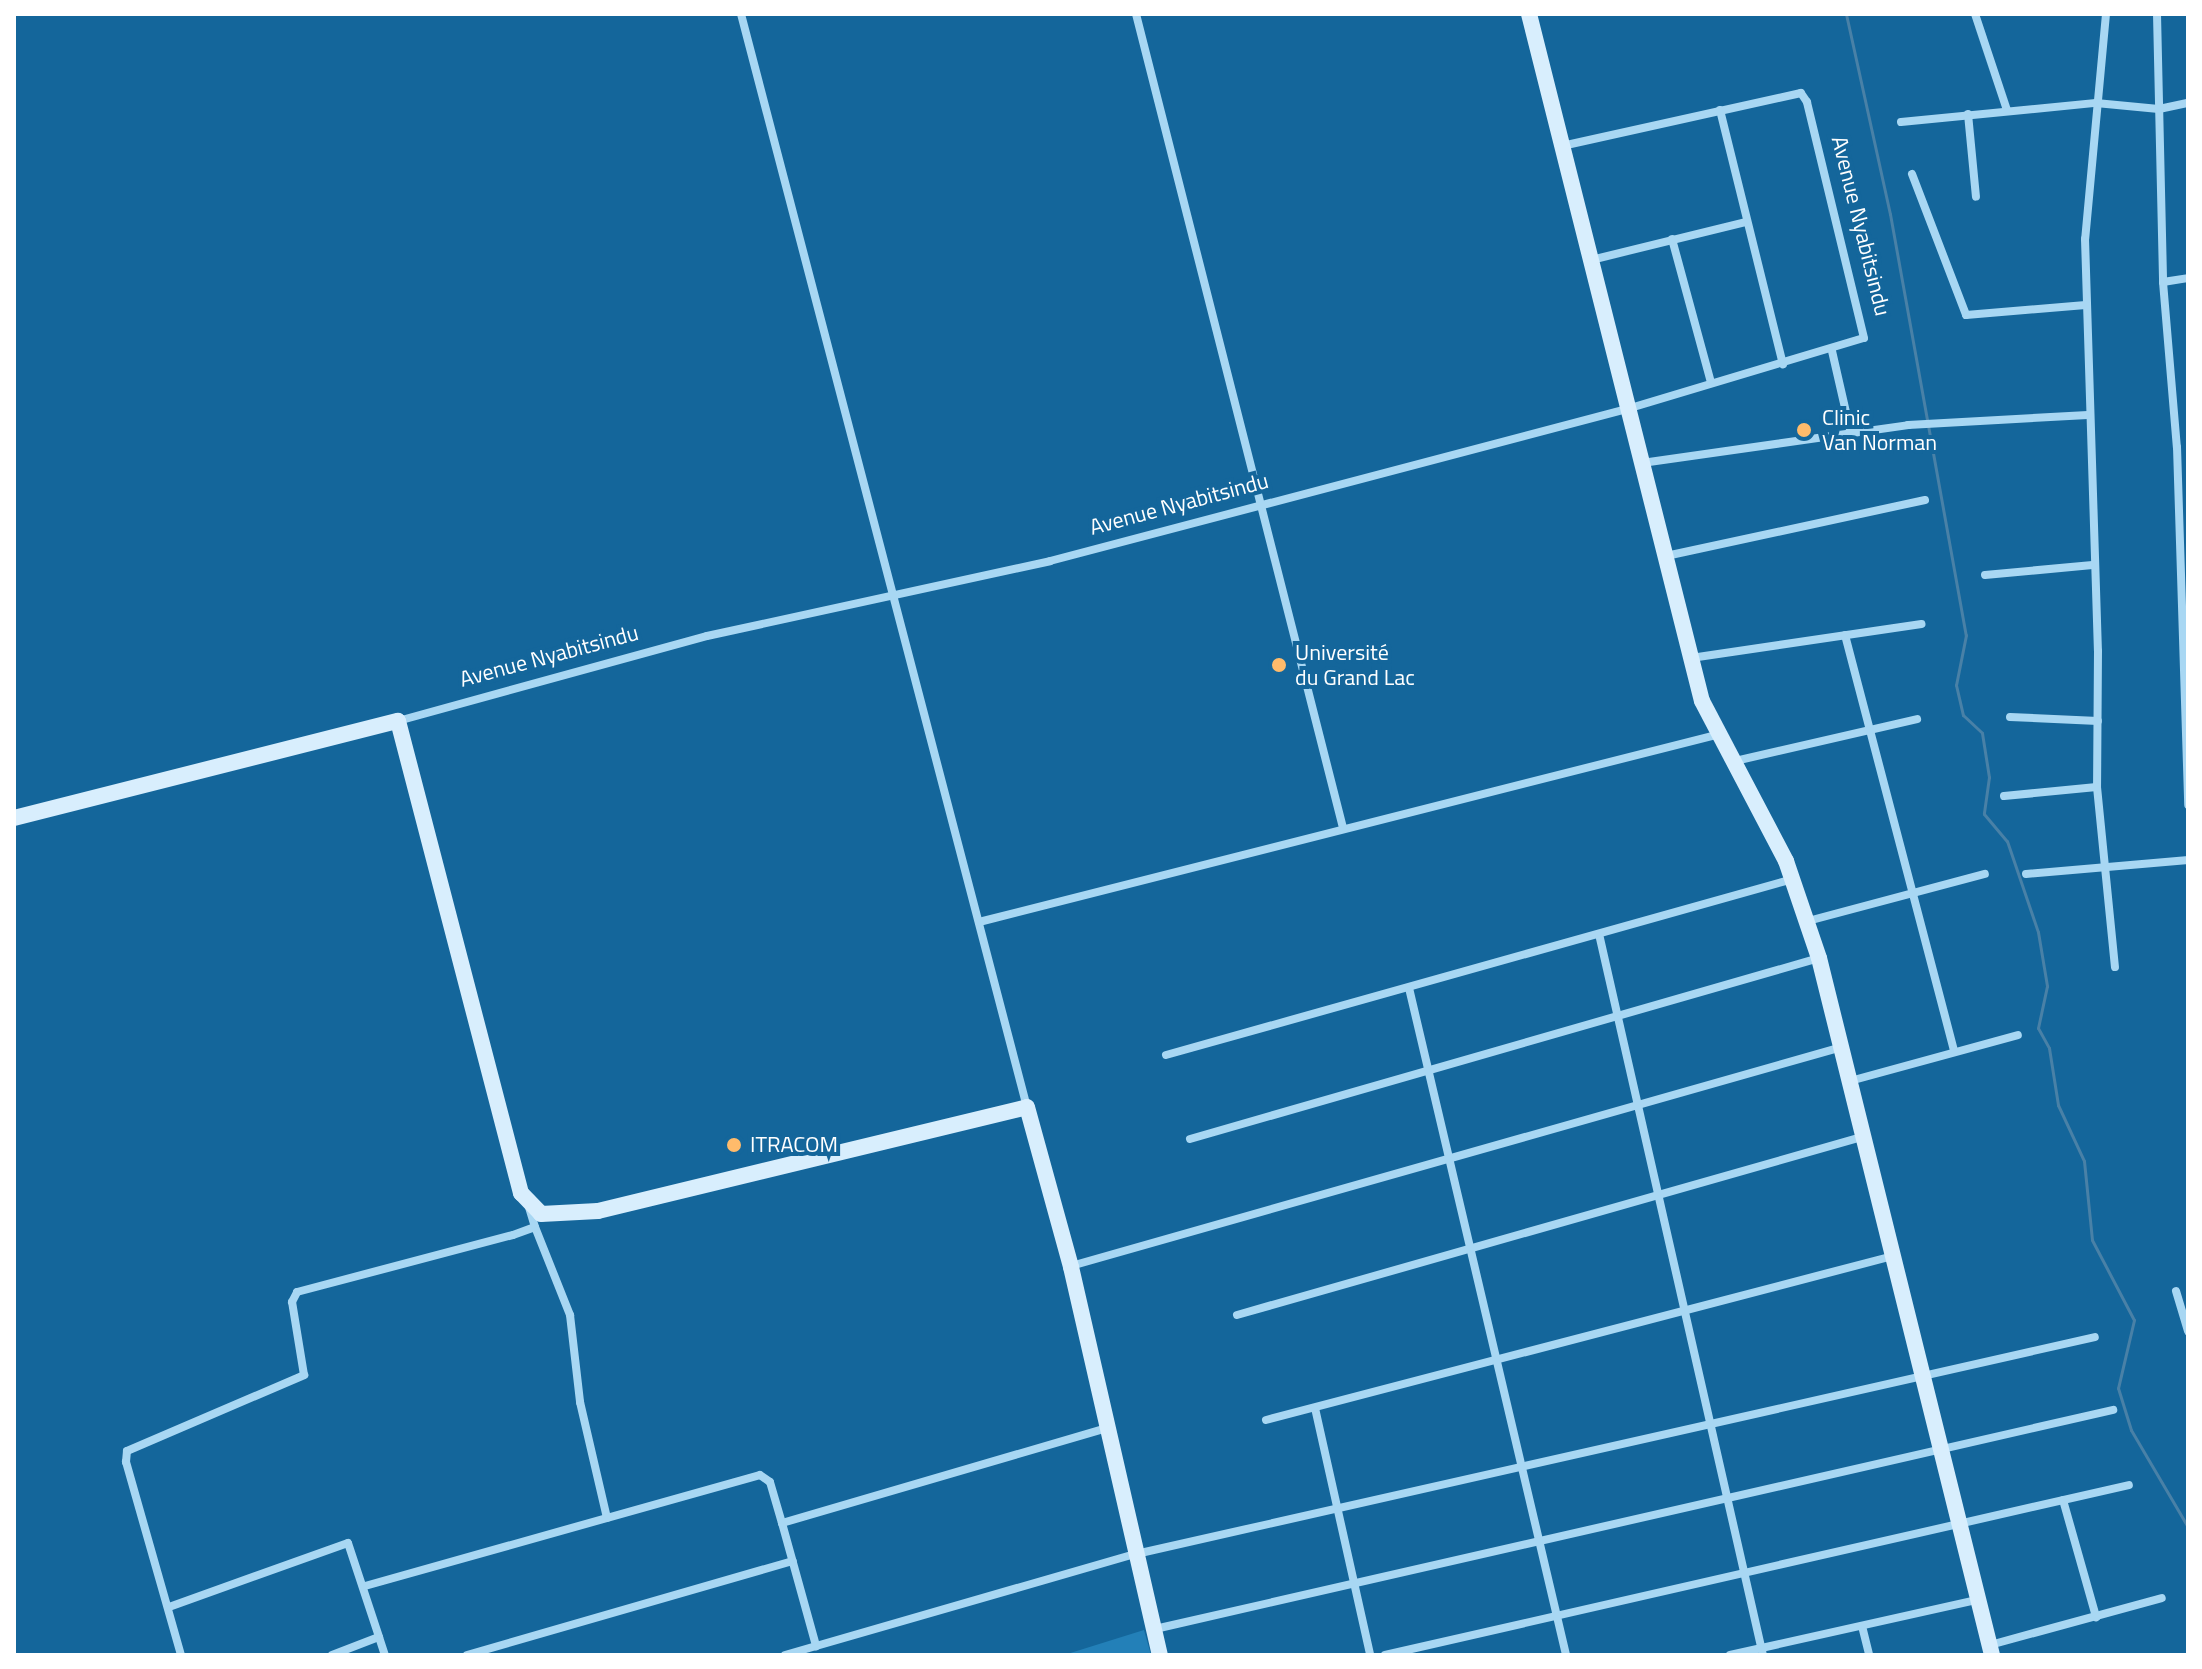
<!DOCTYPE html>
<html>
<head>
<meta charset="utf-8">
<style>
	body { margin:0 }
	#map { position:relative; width:2202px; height:1669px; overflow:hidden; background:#14669b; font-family:"Titillium Web",sans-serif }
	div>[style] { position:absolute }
	.green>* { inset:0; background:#2380b8 }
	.stream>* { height:3px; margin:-1.5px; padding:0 1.5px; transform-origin:1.5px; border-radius:1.5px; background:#4981a7 }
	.street>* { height:8px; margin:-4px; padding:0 4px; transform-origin:4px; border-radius:4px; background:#a8d7f3 }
	.secondary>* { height:16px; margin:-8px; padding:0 8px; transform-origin:8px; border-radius:8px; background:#d8eefd }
	.dots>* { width:22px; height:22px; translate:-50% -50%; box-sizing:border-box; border:4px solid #14669b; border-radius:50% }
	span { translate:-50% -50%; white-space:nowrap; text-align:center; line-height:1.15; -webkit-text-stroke:8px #14669b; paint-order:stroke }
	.street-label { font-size:22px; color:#fff }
	.poi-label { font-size:22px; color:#fff }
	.left { translate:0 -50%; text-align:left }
	.frame { position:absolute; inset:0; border:16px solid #fff; pointer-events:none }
</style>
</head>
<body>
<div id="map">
	<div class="green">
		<i style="clip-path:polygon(1144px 1630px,1151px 1655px,1064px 1655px)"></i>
	</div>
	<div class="stream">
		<i style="left:1846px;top:14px;width:205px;rotate:77.6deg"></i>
		<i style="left:1890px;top:214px;width:428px;rotate:79.8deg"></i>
		<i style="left:1966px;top:635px;width:51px;rotate:101.3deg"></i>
		<i style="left:1956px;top:685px;width:31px;rotate:77deg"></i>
		<i style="left:1963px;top:715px;width:26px;rotate:43deg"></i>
		<i style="left:1982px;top:733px;width:45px;rotate:81deg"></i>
		<i style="left:1989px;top:777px;width:37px;rotate:98deg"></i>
		<i style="left:1984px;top:814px;width:35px;rotate:50deg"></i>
		<i style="left:2007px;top:841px;width:96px;rotate:71.2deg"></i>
		<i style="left:2038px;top:932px;width:55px;rotate:80.5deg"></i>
		<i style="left:2047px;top:986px;width:43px;rotate:102.1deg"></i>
		<i style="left:2038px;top:1028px;width:23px;rotate:61deg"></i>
		<i style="left:2049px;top:1048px;width:58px;rotate:81deg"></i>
		<i style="left:2058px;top:1105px;width:62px;rotate:65.1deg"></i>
		<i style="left:2084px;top:1161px;width:79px;rotate:84.2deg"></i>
		<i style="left:2092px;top:1240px;width:90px;rotate:62.3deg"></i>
		<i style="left:2134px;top:1320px;width:70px;rotate:103.2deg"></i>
		<i style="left:2118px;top:1388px;width:44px;rotate:72.8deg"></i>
		<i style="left:2131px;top:1430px;width:113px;rotate:59.6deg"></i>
	</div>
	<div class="street">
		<i style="left:741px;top:14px;width:1130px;rotate:75.34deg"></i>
		<i style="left:1136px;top:14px;width:840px;rotate:75.73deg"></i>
		<i style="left:1975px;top:14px;width:101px;rotate:71.6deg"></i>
		<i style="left:2106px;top:14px;width:226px;rotate:95.3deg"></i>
		<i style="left:2085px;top:239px;width:412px;rotate:88.2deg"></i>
		<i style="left:2098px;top:651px;width:136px;rotate:90.4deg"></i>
		<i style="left:2097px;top:787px;width:181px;rotate:84.3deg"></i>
		<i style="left:2157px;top:14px;width:268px;rotate:88.7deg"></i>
		<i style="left:2163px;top:282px;width:166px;rotate:85.2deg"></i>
		<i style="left:2177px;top:447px;width:358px;rotate:88.2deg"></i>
		<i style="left:1720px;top:110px;width:262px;rotate:76.1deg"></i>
		<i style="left:1968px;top:114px;width:83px;rotate:84.5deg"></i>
		<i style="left:1901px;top:122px;width:196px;rotate:-5.6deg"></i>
		<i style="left:2096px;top:103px;width:63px;rotate:5.4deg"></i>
		<i style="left:2159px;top:109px;width:30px;rotate:-12deg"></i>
		<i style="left:1912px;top:174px;width:151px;rotate:69deg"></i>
		<i style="left:1966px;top:315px;width:120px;rotate:-4.8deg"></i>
		<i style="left:1672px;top:239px;width:149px;rotate:74.8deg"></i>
		<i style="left:1591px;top:260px;width:160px;rotate:-13.8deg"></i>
		<i style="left:2163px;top:282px;width:25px;rotate:-9deg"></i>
		<i style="left:1832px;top:351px;width:85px;rotate:77.1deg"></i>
		<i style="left:1642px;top:463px;width:269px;rotate:-8.1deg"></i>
		<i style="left:1908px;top:425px;width:180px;rotate:-3.2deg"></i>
		<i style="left:1666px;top:556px;width:265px;rotate:-12.2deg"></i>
		<i style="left:1985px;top:575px;width:108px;rotate:-5.3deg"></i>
		<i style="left:1845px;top:635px;width:430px;rotate:75.3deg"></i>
		<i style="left:1691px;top:658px;width:233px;rotate:-8.4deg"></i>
		<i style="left:2010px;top:717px;width:88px;rotate:2.6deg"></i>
		<i style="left:398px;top:721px;width:320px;rotate:-15.4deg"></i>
		<i style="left:707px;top:636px;width:351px;rotate:-12.3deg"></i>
		<i style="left:1050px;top:561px;width:597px;rotate:-14.76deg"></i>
		<i style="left:1627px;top:409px;width:247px;rotate:-16.7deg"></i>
		<i style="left:1864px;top:338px;width:243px;rotate:-103.6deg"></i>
		<i style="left:1807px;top:102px;width:11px;rotate:-124deg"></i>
		<i style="left:1801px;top:93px;width:246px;rotate:167.5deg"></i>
		<i style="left:1731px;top:762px;width:191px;rotate:-13deg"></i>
		<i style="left:2004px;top:796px;width:93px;rotate:-5.5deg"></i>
		<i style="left:2026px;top:874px;width:163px;rotate:-4.9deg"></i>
		<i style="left:1808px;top:921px;width:183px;rotate:-14.9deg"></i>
		<i style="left:979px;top:922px;width:760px;rotate:-14.24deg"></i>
		<i style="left:1599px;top:934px;width:739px;rotate:77.19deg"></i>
		<i style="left:1409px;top:988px;width:685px;rotate:76.75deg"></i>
		<i style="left:1166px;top:1055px;width:651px;rotate:-15.68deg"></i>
		<i style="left:1850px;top:1081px;width:174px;rotate:-15.3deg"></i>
		<i style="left:1190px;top:1139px;width:655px;rotate:-16.05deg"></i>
		<i style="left:535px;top:1227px;width:95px;rotate:68.3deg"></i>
		<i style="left:570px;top:1315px;width:88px;rotate:83.4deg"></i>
		<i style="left:580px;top:1402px;width:119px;rotate:76.9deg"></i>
		<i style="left:1071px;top:1266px;width:801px;rotate:-15.86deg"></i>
		<i style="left:2176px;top:1291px;width:42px;rotate:73.3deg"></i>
		<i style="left:1237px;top:1315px;width:650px;rotate:-15.9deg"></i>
		<i style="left:1315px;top:1408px;width:253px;rotate:77.4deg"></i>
		<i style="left:1266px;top:1420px;width:648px;rotate:-14.66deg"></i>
		<i style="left:2063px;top:1500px;width:122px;rotate:74.2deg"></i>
		<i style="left:782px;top:1523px;width:128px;rotate:74.5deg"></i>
		<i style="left:365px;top:1586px;width:410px;rotate:-15.7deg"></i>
		<i style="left:760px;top:1475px;width:12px;rotate:35deg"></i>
		<i style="left:770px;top:1482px;width:43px;rotate:73.7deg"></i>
		<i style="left:782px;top:1523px;width:339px;rotate:-16.3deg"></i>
		<i style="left:169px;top:1607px;width:190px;rotate:-19.7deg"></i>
		<i style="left:348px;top:1543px;width:99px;rotate:71.7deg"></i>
		<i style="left:1862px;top:1626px;width:30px;rotate:76deg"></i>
		<i style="left:1155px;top:1629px;width:983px;rotate:-12.88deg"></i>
		<i style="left:1990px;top:1645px;width:178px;rotate:-15.3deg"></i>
		<i style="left:181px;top:1655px;width:201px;rotate:-105.9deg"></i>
		<i style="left:126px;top:1462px;width:11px;rotate:-85deg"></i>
		<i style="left:127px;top:1451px;width:193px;rotate:-23.2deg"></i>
		<i style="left:304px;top:1375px;width:74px;rotate:-99.3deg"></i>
		<i style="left:292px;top:1302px;width:11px;rotate:-63deg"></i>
		<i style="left:297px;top:1292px;width:223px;rotate:-14.8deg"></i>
		<i style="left:513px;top:1235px;width:23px;rotate:-20deg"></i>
		<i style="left:535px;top:1227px;width:21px;rotate:-107deg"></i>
		<i style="left:332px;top:1655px;width:50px;rotate:-21deg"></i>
		<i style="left:379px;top:1637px;width:19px;rotate:72deg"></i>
		<i style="left:467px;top:1655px;width:339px;rotate:-16.1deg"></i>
		<i style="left:785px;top:1655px;width:365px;rotate:-16.1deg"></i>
		<i style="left:1136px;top:1554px;width:983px;rotate:-12.75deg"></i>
		<i style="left:1385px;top:1655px;width:763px;rotate:-12.87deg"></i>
		<i style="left:1730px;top:1655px;width:253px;rotate:-12.6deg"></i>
	</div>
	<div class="secondary">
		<i style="left:1529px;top:14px;width:708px;rotate:75.87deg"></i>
		<i style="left:1702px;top:701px;width:181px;rotate:62.3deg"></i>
		<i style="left:1786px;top:861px;width:102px;rotate:71.2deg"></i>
		<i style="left:1819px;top:958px;width:718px;rotate:76.06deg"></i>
		<i style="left:14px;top:818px;width:396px;rotate:-14.2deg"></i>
		<i style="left:398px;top:721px;width:488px;rotate:75.4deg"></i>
		<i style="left:521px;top:1193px;width:29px;rotate:46deg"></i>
		<i style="left:541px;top:1214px;width:57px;rotate:-3deg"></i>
		<i style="left:598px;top:1211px;width:441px;rotate:-13.6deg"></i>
		<i style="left:1027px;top:1107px;width:166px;rotate:74.6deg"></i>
		<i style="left:1071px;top:1267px;width:398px;rotate:77.1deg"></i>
	</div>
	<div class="dots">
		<i style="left:1804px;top:430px;background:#ffbb6b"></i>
		<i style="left:1279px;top:665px;background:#ffbb6b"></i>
		<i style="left:734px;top:1145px;background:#ffbb6b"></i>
	</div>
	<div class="street-label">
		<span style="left:1861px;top:226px;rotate:76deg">Avenue Nyabitsindu</span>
		<span style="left:1179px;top:504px;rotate:-15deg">Avenue Nyabitsindu</span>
		<span style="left:549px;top:656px;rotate:-15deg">Avenue Nyabitsindu</span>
	</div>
	<div class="poi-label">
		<span class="left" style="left:1822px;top:430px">Clinic<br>Van Norman</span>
		<span class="left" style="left:1295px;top:665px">Université<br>du Grand Lac</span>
		<span class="left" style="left:750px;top:1145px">ITRACOM</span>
	</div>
	<div class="frame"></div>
</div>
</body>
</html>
